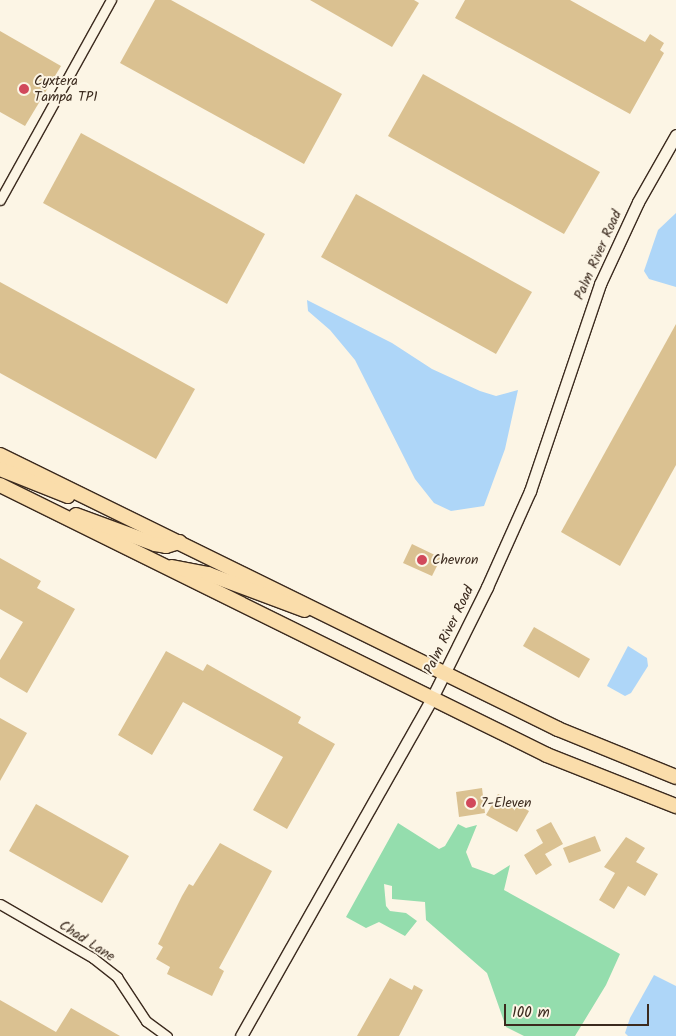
<!DOCTYPE html>
<html>
<head>
<meta charset="utf-8">
<style>
	body { margin:0 }
	#map { position:relative; width:676px; height:1036px; overflow:hidden; background:#fcf5e5; font-family:Kalam,sans-serif }
	div>[style] { position:absolute }
	.green>* { inset:0; background:#94ddad }
	.water>* { inset:0; background:#aed6f8 }
	.building>* { inset:0; background:#dac191 }
	.roads { filter:drop-shadow(1px 0 #3b2a1e) drop-shadow(-1px 0 #3b2a1e) drop-shadow(0 1px #3b2a1e) drop-shadow(0 -1px #3b2a1e) }
	.minor>* { height:9px; margin:-4.5px; padding:0 4.5px; transform-origin:4.5px; border-radius:4.5px; background:#fcf5e5 }
	.tertiary>* { height:11px; margin:-5.5px; padding:0 5.5px; transform-origin:5.5px; border-radius:5.5px; background:#fcf5e5 }
	.primary>* { height:14px; margin:-7px; padding:0 7px; transform-origin:7px; border-radius:7px; background:#faddab }
	.dots>* { width:14px; height:14px; translate:-50% -50%; box-sizing:border-box; border:2px solid #fcf5e5; border-radius:50% }
	span { translate:-50% -50%; white-space:nowrap; text-align:center; line-height:1.15; -webkit-text-stroke:4px #fcf5e5; paint-order:stroke }
	.poi-label { font-size:14px; color:#3b2a1e }
	.left { translate:0 -50%; text-align:left }
	.street-label { font-size:14px; color:#3b2a1e }
	.scale { position:absolute; left:504px; top:1004px; width:145px; height:22px; box-sizing:border-box; border:2px solid #3b2a1e; border-top:0; padding-left:6px; font-size:15px; line-height:18px; white-space:nowrap; color:#3b2a1e; -webkit-text-stroke:4px #fcf5e5; paint-order:stroke }
</style>
</head>
<body>
<div id="map">
	<div class="green">
		<i style="clip-path:polygon(398px 823px,439px 849px,445px 846px,458px 824px,466px 828px,477px 825px,466px 852px,472px 867px,494px 875px,510px 865px,504px 890px,620px 954px,606px 985px,575px 1036px,524px 1036px,506px 1027px,487px 973px,426px 920px,425px 902px,392px 899px,392px 886px,384px 884px,386px 906px,390px 911px,406px 913px,417px 921px,405px 936px,379px 922px,366px 928px,346px 917px)"></i>
	</div>
	<div class="water">
		<i style="clip-path:polygon(676px 213px,676px 287px,649px 279px,644px 271px,658px 230px)"></i>
		<i style="clip-path:polygon(307px 300px,392px 343px,432px 369px,480px 391px,496px 396px,518px 390px,505px 449px,484px 506px,451px 511px,434px 503px,415px 479px,355px 360px,330px 330px,308px 311px)"></i>
		<i style="clip-path:polygon(628px 646px,647px 658px,648px 666px,631px 693px,625px 696px,607px 686px)"></i>
		<i style="clip-path:polygon(654px 975px,676px 986px,676px 1036px,628px 1036px,625px 1033px,630px 1018px)"></i>
	</div>
	<div class="building">
		<i style="clip-path:polygon(155px 0,171px 0,342px 94px,304px 164px,120px 63px)"></i>
		<i style="clip-path:polygon(310px 0,414px 0,419px 3px,392px 47px)"></i>
		<i style="clip-path:polygon(465px 0,570px 0,645px 42px,650px 34px,664px 43px,660px 50px,664px 53px,630px 114px,455px 18px)"></i>
		<i style="clip-path:polygon(0 31px,61px 66px,25px 126px,0 112px)"></i>
		<i style="clip-path:polygon(423px 74px,600px 172px,564px 234px,388px 136px)"></i>
		<i style="clip-path:polygon(81px 133px,265px 234px,227px 304px,43px 203px)"></i>
		<i style="clip-path:polygon(356px 194px,532px 292px,496px 354px,321px 257px)"></i>
		<i style="clip-path:polygon(0 282px,195px 389px,156px 459px,0 373px)"></i>
		<i style="clip-path:polygon(676px 324px,676px 465px,620px 566px,561px 532px)"></i>
		<i style="clip-path:polygon(412px 544px,441px 558px,432px 576px,403px 563px)"></i>
		<i style="clip-path:polygon(0 558px,41px 581px,37px 588px,75px 609px,27px 693px,0 677px,0 660px,23px 622px,0 609px)"></i>
		<i style="clip-path:polygon(534px 627px,590px 659px,579px 678px,523px 646px)"></i>
		<i style="clip-path:polygon(166px 651px,203px 671px,207px 664px,301px 717px,298px 723px,335px 744px,287px 829px,253px 810px,283px 757px,183px 702px,152px 755px,118px 735px)"></i>
		<i style="clip-path:polygon(0 718px,27px 733px,0 781px)"></i>
		<i style="clip-path:polygon(482px 788px,485px 813px,459px 817px,456px 792px)"></i>
		<i style="clip-path:polygon(498px 794px,529px 811px,517px 832px,486px 815px)"></i>
		<i style="clip-path:polygon(36px 804px,129px 856px,102px 903px,9px 851px)"></i>
		<i style="clip-path:polygon(551px 822px,563px 844px,545px 854px,552px 865px,536px 875px,524px 855px,543px 843px,536px 830px)"></i>
		<i style="clip-path:polygon(595px 836px,601px 851px,569px 863px,563px 848px)"></i>
		<i style="clip-path:polygon(626px 837px,645px 848px,636px 862px,658px 874px,645px 896px,628px 886px,614px 909px,599px 900px,615px 873px,604px 867px)"></i>
		<i style="clip-path:polygon(220px 843px,272px 871px,219px 968px,224px 971px,212px 996px,167px 974px,170px 967px,156px 959px,163px 947px,158px 944px,182px 896px,189px 884px,193px 886px)"></i>
		<i style="clip-path:polygon(390px 978px,412px 990px,414px 985px,423px 990px,399px 1036px,357px 1036px)"></i>
		<i style="clip-path:polygon(0 1000px,56px 1032px,71px 1008px,120px 1036px,0 1036px)"></i>
	</div>
	<div class="roads">
		<div class="minor">
			<i style="left:0;top:200px;width:229px;rotate:-61deg"></i>
			<i style="left:0;top:904px;width:108px;rotate:30.1deg"></i>
			<i style="left:93px;top:958px;width:31px;rotate:38deg"></i>
			<i style="left:117px;top:977px;width:53px;rotate:56.6deg"></i>
			<i style="left:146px;top:1021px;width:26px;rotate:36deg"></i>
		</div>
		<div class="tertiary">
			<i style="left:241px;top:1036px;width:386px;rotate:-60.5deg"></i>
			<i style="left:431px;top:700px;width:126px;rotate:-63.6deg"></i>
			<i style="left:487px;top:587px;width:105px;rotate:-65.9deg"></i>
			<i style="left:530px;top:491px;width:219px;rotate:-71.3deg"></i>
			<i style="left:600px;top:284px;width:90px;rotate:-65.1deg"></i>
			<i style="left:638px;top:202px;width:77px;rotate:-60.4deg"></i>
		</div>
		<div class="primary">
			<i style="left:0;top:455px;width:622px;rotate:26.15deg"></i>
			<i style="left:558px;top:729px;width:127px;rotate:22.1deg"></i>
			<i style="left:0;top:469px;width:73px;rotate:21.7deg"></i>
			<i style="left:0;top:485px;width:610px;rotate:26.27deg"></i>
			<i style="left:547px;top:755px;width:139px;rotate:21.6deg"></i>
			<i style="left:76px;top:515px;width:84px;rotate:20.2deg"></i>
			<i style="left:155px;top:544px;width:11px;rotate:10deg"></i>
			<i style="left:166px;top:546px;width:14px;rotate:-17deg"></i>
			<i style="left:172px;top:567px;width:37px;rotate:11deg"></i>
			<i style="left:208px;top:574px;width:103px;rotate:20.4deg"></i>
		</div>
	</div>
	<div class="dots">
		<i style="left:24px;top:89px;background:#d1495b"></i>
		<i style="left:422px;top:560px;background:#d1495b"></i>
		<i style="left:471px;top:803px;background:#d1495b"></i>
	</div>
	<div class="poi-label">
		<span class="left" style="left:34px;top:89px">Cyxtera<br>Tampa TP1</span>
		<span class="left" style="left:432px;top:560px">Chevron</span>
		<span class="left" style="left:481px;top:803px">7-Eleven</span>
	</div>
	<div class="street-label">
		<span style="left:598px;top:255px;rotate:-66deg">Palm River Road</span>
		<span style="left:449px;top:630px;rotate:-64deg">Palm River Road</span>
		<span style="left:87px;top:941px;rotate:33deg">Chad Lane</span>
	</div>
	<div class="scale">100 m</div>
</div>
</body>
</html>
